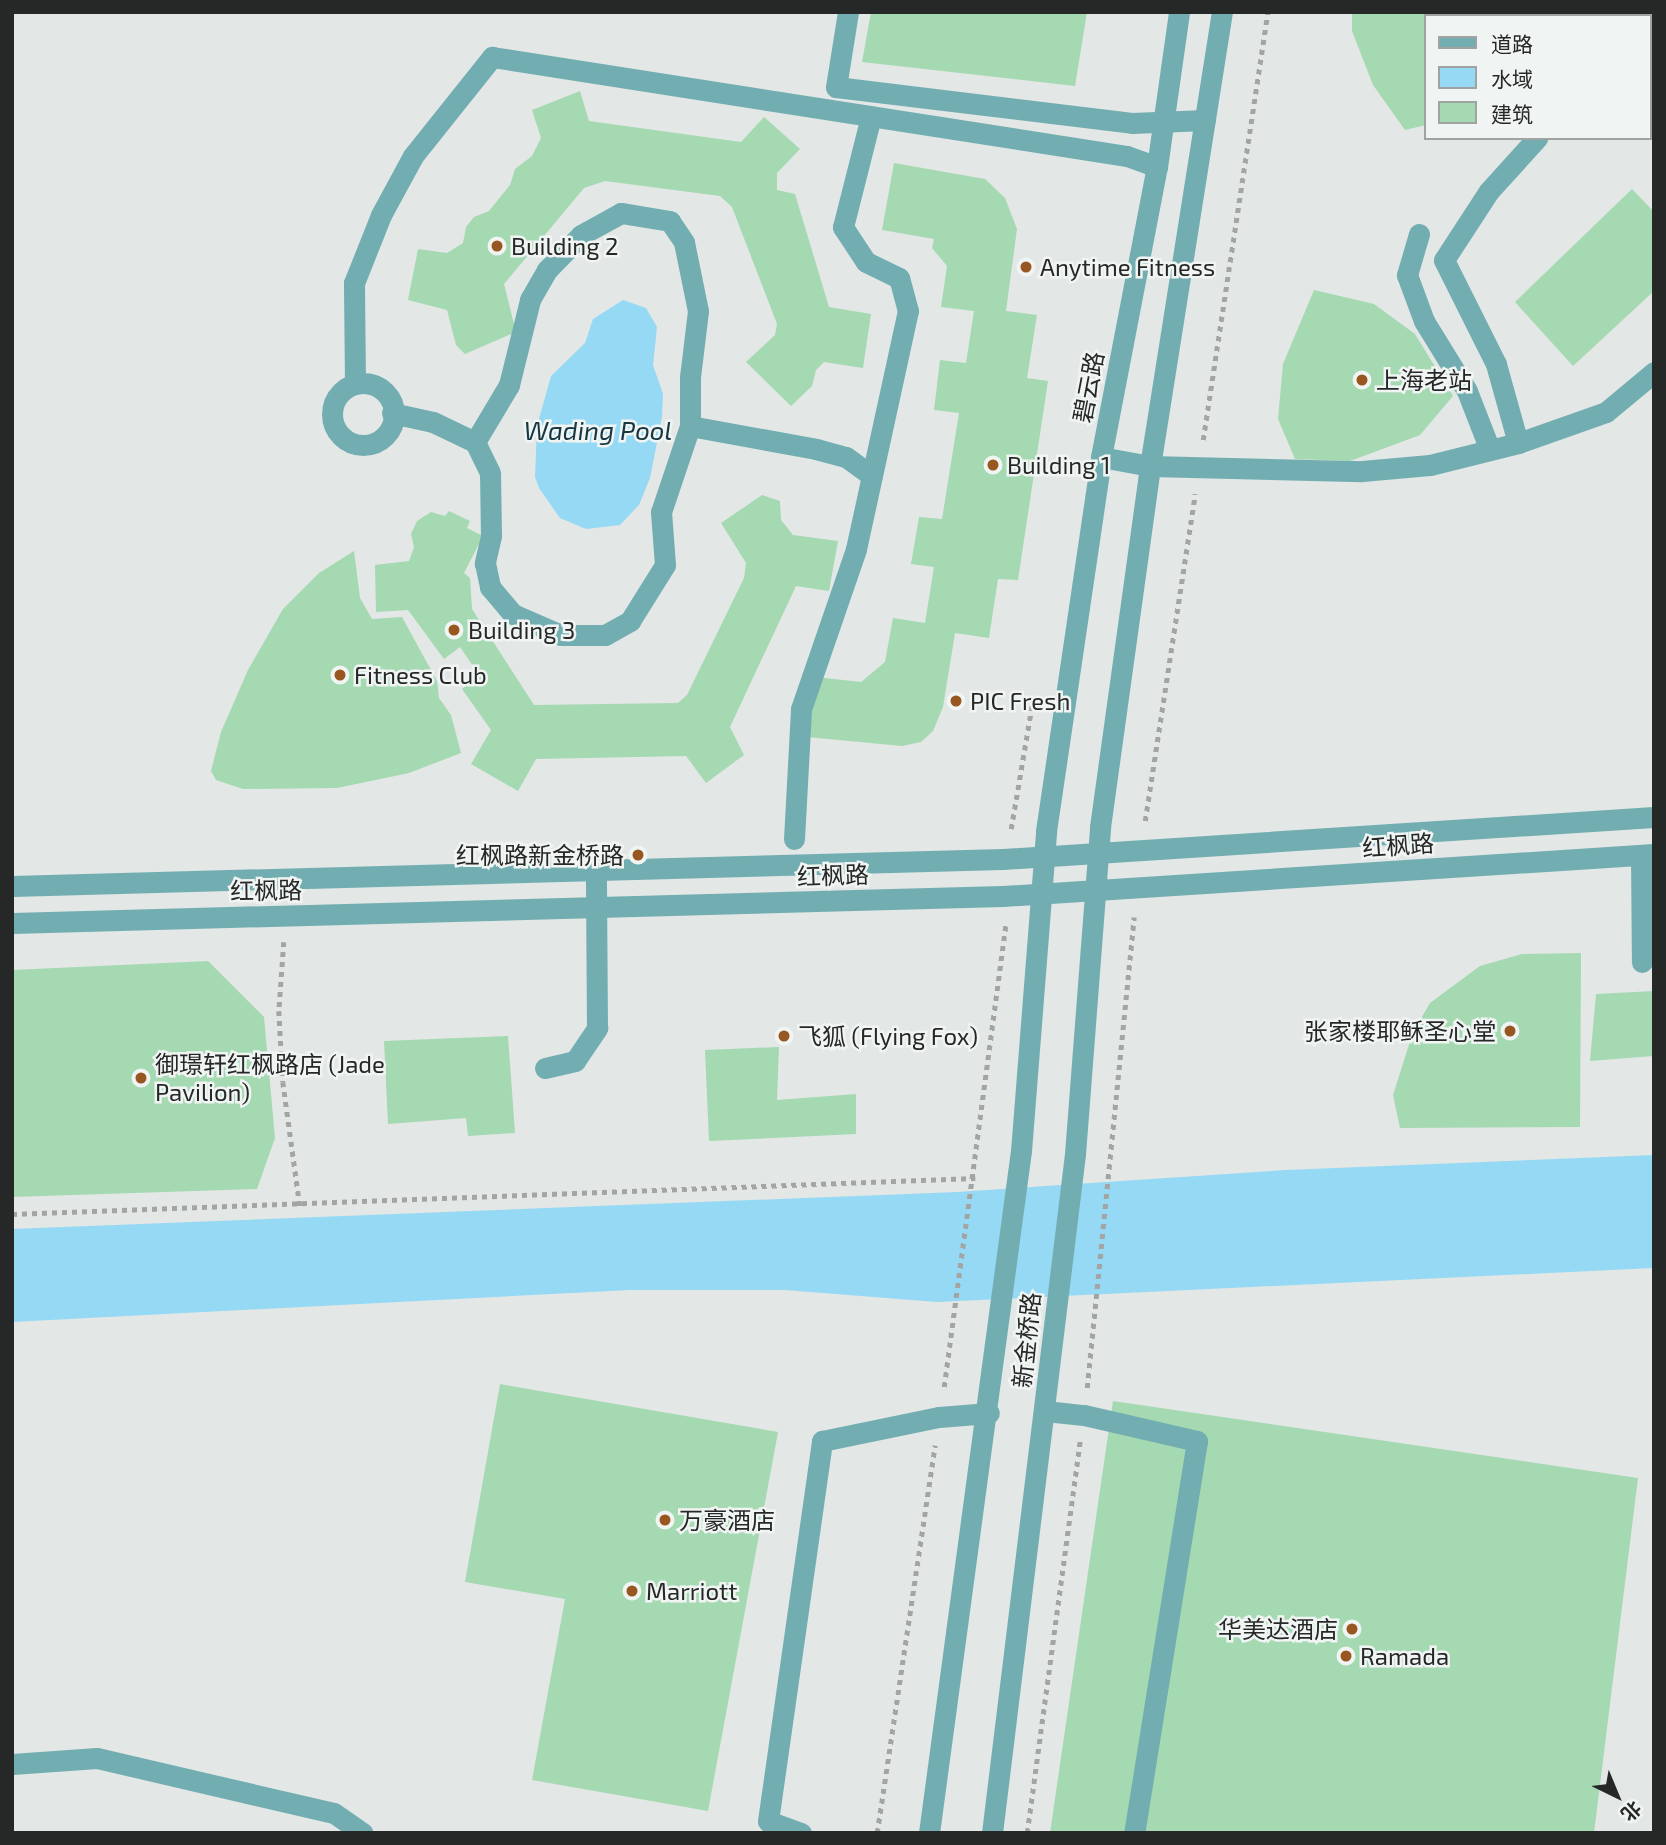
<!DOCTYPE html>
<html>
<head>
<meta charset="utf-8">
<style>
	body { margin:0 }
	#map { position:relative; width:1666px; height:1845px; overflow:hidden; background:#e3e7e6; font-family:"Exo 2","Noto Sans SC",sans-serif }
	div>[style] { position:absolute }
	.water>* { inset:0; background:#96d9f4 }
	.building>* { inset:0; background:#a4d9b2 }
	.path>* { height:4.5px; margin-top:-2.25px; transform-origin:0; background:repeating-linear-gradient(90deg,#a2a5a4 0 5px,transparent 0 10px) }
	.minor>* { height:21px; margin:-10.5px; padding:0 10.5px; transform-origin:10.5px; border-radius:10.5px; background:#72aeb1 }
	.minor>.ring { margin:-10.5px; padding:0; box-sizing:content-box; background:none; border:21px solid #72aeb1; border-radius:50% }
	.dots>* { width:19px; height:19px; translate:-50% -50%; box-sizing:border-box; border:4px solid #f0f5f3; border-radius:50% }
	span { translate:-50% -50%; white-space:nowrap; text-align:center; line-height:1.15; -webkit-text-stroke:5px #f0f5f3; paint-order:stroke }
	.poi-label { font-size:24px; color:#262827 }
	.left { translate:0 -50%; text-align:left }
	.right { translate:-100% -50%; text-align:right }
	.street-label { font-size:24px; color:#262827 }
	.water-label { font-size:26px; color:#173742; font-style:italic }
	.frame { position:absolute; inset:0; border:14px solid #262827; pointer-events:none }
	.legend { position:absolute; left:1424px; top:14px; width:228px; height:126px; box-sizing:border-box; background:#f0f5f3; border:2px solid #9fa3a1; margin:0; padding:9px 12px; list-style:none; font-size:21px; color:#262827 }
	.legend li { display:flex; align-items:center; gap:14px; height:35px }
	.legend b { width:35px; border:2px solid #9fa3a1 }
	.north { position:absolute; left:1582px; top:1761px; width:70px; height:70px; -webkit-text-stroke:5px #f0f5f3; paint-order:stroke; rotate:137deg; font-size:19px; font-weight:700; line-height:28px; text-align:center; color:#262827 }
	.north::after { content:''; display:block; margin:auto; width:24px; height:32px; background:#262827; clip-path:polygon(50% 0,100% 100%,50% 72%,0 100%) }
</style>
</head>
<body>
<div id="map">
	<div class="water">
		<i style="clip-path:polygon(623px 300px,646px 308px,657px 327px,653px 365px,663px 394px,662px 417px,650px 478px,639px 505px,620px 525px,586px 529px,560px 518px,539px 488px,535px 477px,537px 426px,551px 376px,585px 343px,593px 319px)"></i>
		<i style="clip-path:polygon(1654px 1155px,1654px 1268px,937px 1302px,785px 1290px,630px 1290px,12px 1322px,12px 1229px,957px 1192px,1286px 1170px)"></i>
	</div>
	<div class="building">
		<i style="clip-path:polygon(871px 12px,1087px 12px,1075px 86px,862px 62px)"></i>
		<i style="clip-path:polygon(1352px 12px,1560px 12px,1562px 14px,1426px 16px,1426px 125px,1405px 130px,1373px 85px,1352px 31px)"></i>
		<i style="clip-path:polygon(580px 91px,589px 121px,741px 142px,764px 117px,800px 149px,777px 173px,777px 190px,795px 194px,829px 307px,871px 314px,863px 368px,824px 362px,816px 370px,812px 386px,791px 406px,746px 362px,775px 335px,777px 324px,732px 207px,720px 196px,605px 181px,584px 188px,504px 284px,516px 332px,465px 354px,456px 345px,447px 310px,408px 300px,418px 249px,447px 253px,463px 243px,466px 227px,474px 217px,489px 211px,510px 185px,515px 169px,532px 156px,541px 138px,532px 110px)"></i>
		<i style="clip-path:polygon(894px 163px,985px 179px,1005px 198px,1017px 229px,1006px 311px,1037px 315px,1027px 378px,1048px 381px,1018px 580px,998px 579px,989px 638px,955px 633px,943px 707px,933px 731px,921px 742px,902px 746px,807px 737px,816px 677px,861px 682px,885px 662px,893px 618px,925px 623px,934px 567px,911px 564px,919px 517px,942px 519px,959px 413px,934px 410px,940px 360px,966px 363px,974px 311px,941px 307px,947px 266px,932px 248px,934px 239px,882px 230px)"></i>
		<i style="clip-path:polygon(1632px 189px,1654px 212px,1654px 291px,1573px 366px,1515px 302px)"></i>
		<i style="clip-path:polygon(1314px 290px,1374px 304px,1415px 334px,1453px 396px,1420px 435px,1350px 461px,1295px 459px,1278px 419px,1283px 364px)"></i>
		<i style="clip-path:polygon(762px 495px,780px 501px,781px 520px,793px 535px,838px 541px,829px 591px,796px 586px,730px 727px,744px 755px,706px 783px,686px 756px,536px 759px,518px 791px,471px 764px,491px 730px,462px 689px,480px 676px,460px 647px,444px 659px,408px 610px,376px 612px,375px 565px,409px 561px,414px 547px,411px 534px,417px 521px,431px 512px,445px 516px,449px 511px,470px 521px,467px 528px,483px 536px,464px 573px,470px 578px,472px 609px,534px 705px,678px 703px,687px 695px,744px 578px,746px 563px,721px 523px)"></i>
		<i style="clip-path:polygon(354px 551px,360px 598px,372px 619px,402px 617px,437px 681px,439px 698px,451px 715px,461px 753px,409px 773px,337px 788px,243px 789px,216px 780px,211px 771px,221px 732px,248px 670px,283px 609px,319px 573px)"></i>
		<i style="clip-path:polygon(1581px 953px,1580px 1127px,1400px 1128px,1393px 1095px,1413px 1032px,1430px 1003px,1480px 966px,1522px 954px)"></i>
		<i style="clip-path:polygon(208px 961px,264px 1017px,275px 1138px,257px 1189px,12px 1197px,12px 970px)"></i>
		<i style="clip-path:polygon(1654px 991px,1653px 1056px,1590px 1061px,1596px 994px)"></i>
		<i style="clip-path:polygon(508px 1036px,515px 1133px,468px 1136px,466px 1118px,388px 1124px,384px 1041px)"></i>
		<i style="clip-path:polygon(779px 1047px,777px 1100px,856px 1094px,856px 1134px,709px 1141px,705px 1050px)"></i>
		<i style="clip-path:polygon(500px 1384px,778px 1432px,708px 1811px,532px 1780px,565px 1599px,465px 1582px)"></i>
		<i style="clip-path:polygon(1113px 1401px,1638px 1478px,1594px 1833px,1050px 1833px)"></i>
	</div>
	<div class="path">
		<i style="left:1203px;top:440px;width:433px;rotate:-81.4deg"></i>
		<i style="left:1145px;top:821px;width:331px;rotate:-81.3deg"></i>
		<i style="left:1011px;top:829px;width:138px;rotate:-80.4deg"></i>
		<i style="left:284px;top:942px;width:69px;rotate:94.1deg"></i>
		<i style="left:279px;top:1011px;width:71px;rotate:86.8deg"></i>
		<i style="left:283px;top:1082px;width:125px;rotate:82.2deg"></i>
		<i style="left:12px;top:1214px;width:964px;rotate:-2.14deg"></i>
		<i style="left:944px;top:1387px;width:467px;rotate:-82.4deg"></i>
		<i style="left:1087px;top:1388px;width:473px;rotate:-84.3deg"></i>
		<i style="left:877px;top:1833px;width:392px;rotate:-81.5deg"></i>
		<i style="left:1027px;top:1833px;width:395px;rotate:-82.3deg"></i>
	</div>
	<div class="minor">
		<i style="left:848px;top:12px;width:76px;rotate:99.1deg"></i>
		<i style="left:836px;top:87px;width:298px;rotate:6.9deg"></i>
		<i style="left:1132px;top:123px;width:73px;rotate:-2.4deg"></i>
		<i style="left:1622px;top:16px;width:4px;rotate:-76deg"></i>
		<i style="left:1419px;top:234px;width:43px;rotate:106.3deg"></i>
		<i style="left:1407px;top:275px;width:49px;rotate:69.7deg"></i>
		<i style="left:1424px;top:321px;width:82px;rotate:58.4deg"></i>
		<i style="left:1467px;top:391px;width:63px;rotate:68.7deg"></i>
		<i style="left:355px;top:382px;width:99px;rotate:-90.6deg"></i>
		<i style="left:354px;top:283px;width:73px;rotate:-68.3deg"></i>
		<i style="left:381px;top:215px;width:67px;rotate:-61.5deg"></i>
		<i style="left:413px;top:156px;width:127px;rotate:-51.4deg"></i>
		<i style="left:492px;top:57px;width:643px;rotate:8.86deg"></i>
		<i style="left:1127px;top:156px;width:32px;rotate:20deg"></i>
		<i class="ring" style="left:332px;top:383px;width:41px;height:41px"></i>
		<i style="left:392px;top:413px;width:42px;rotate:12.4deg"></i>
		<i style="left:433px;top:422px;width:47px;rotate:25.5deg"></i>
		<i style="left:475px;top:442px;width:34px;rotate:64deg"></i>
		<i style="left:490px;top:473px;width:63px;rotate:89.1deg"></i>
		<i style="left:491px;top:536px;width:28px;rotate:103deg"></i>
		<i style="left:485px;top:563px;width:25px;rotate:78deg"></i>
		<i style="left:490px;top:587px;width:35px;rotate:50deg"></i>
		<i style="left:513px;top:614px;width:52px;rotate:23.6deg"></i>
		<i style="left:561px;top:635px;width:44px"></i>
		<i style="left:605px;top:635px;width:29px;rotate:-29deg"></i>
		<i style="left:630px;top:621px;width:66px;rotate:-58deg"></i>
		<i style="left:665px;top:565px;width:53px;rotate:-94.3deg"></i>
		<i style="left:661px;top:512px;width:91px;rotate:-71.4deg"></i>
		<i style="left:690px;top:426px;width:49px;rotate:-90deg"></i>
		<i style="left:690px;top:377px;width:66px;rotate:-83.1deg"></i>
		<i style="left:698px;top:311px;width:70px;rotate:-101.5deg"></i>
		<i style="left:684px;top:242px;width:25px;rotate:-124deg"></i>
		<i style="left:670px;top:221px;width:50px;rotate:-170.7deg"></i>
		<i style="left:621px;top:213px;width:46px;rotate:151.2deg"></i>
		<i style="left:581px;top:235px;width:49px;rotate:134.2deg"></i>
		<i style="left:547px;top:270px;width:34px;rotate:120deg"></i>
		<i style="left:530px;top:300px;width:88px;rotate:103.9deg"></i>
		<i style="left:509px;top:385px;width:66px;rotate:120.8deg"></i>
		<i style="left:690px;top:426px;width:128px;rotate:10.3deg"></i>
		<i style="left:816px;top:449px;width:31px;rotate:15deg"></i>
		<i style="left:846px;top:457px;width:32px;rotate:36deg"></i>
		<i style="left:1518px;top:443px;width:93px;rotate:-19.4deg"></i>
		<i style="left:1606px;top:412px;width:62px;rotate:-39.8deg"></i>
		<i style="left:1101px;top:457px;width:50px;rotate:10.4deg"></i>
		<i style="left:1150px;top:466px;width:212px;rotate:1.4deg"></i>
		<i style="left:1362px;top:471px;width:68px;rotate:-5deg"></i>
		<i style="left:1430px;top:465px;width:91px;rotate:-14deg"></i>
		<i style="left:1518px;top:443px;width:82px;rotate:-105.6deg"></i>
		<i style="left:1496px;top:364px;width:116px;rotate:-116.6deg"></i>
		<i style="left:1444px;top:260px;width:82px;rotate:-56.9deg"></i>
		<i style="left:1489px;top:191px;width:72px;rotate:-47.8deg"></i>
		<i style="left:794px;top:839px;width:130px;rotate:-86.9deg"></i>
		<i style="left:801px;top:709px;width:169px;rotate:-71deg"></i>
		<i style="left:856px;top:549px;width:244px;rotate:-77.7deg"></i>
		<i style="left:908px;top:311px;width:34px;rotate:-105deg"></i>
		<i style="left:899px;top:278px;width:37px;rotate:-154deg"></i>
		<i style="left:866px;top:262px;width:42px;rotate:-123.3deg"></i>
		<i style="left:843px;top:227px;width:114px;rotate:-75.8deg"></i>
		<i style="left:1641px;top:855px;width:107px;rotate:89.5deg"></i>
		<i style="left:12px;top:886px;width:991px;rotate:-1.56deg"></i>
		<i style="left:1003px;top:859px;width:652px;rotate:-3.69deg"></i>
		<i style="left:12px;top:923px;width:991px;rotate:-1.56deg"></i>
		<i style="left:1003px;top:896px;width:652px;rotate:-3.69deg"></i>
		<i style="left:545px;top:1068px;width:31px;rotate:-13deg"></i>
		<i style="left:575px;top:1061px;width:40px;rotate:-56deg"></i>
		<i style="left:597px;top:1028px;width:160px;rotate:-90.4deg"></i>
		<i style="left:1045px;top:1411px;width:39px;rotate:6deg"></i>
		<i style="left:1084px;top:1415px;width:116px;rotate:13deg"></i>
		<i style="left:1197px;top:1441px;width:397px;rotate:99.1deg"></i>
		<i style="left:12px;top:1764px;width:85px;rotate:-4deg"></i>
		<i style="left:97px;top:1758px;width:243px;rotate:13.1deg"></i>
		<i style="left:334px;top:1813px;width:35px;rotate:35deg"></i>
		<i style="left:801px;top:1833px;width:35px;rotate:-160deg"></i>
		<i style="left:768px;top:1821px;width:384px;rotate:-81.9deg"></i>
		<i style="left:822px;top:1441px;width:119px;rotate:-11.6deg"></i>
		<i style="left:939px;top:1417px;width:50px;rotate:-4.6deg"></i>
		<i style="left:929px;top:1833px;width:688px;rotate:-82.32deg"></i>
		<i style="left:1021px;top:1151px;width:321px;rotate:-85.5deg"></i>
		<i style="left:1046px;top:831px;width:378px;rotate:-81.6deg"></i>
		<i style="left:1101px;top:457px;width:295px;rotate:-79.1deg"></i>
		<i style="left:1157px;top:167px;width:157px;rotate:-81.9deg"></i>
		<i style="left:992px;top:1833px;width:684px;rotate:-83.03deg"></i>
		<i style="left:1075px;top:1154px;width:328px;rotate:-85.6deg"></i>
		<i style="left:1100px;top:827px;width:364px;rotate:-82.1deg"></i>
		<i style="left:1150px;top:466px;width:460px;rotate:-81deg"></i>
	</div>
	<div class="dots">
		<i style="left:497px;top:246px;background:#985721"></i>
		<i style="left:1026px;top:267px;background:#985721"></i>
		<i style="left:1362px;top:380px;background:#985721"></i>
		<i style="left:993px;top:465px;background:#985721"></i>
		<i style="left:454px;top:630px;background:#985721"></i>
		<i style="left:340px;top:675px;background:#985721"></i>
		<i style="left:956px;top:701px;background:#985721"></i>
		<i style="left:638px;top:855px;background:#985721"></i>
		<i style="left:1510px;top:1031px;background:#985721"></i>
		<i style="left:784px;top:1036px;background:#985721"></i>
		<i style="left:141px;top:1078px;background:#985721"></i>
		<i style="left:665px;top:1520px;background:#985721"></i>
		<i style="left:632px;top:1591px;background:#985721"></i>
		<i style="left:1352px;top:1629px;background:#985721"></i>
		<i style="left:1346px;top:1656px;background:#985721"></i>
	</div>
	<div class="poi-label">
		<span class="left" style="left:511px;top:246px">Building 2</span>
		<span class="left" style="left:1040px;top:267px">Anytime Fitness</span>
		<span class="left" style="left:1376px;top:380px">上海老站</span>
		<span class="left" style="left:1007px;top:465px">Building 1</span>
		<span class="left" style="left:468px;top:630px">Building 3</span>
		<span class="left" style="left:354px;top:675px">Fitness Club</span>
		<span class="left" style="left:970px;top:701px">PIC Fresh</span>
		<span class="right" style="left:624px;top:855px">红枫路新金桥路</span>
		<span class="right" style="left:1496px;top:1031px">张家楼耶稣圣心堂</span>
		<span class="left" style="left:798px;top:1036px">飞狐 (Flying Fox)</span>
		<span class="left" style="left:155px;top:1078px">御璟轩红枫路店 (Jade<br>Pavilion)</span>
		<span class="left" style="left:679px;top:1520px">万豪酒店</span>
		<span class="left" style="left:646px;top:1591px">Marriott</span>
		<span class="right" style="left:1338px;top:1629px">华美达酒店</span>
		<span class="left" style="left:1360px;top:1656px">Ramada</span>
	</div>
	<div class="street-label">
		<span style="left:1088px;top:387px;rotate:-79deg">碧云路</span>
		<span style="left:1398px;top:845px;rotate:-4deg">红枫路</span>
		<span style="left:833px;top:875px;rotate:-2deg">红枫路</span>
		<span style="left:266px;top:890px;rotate:-1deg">红枫路</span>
		<span style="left:1026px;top:1340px;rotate:-84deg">新金桥路</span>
	</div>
	<div class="water-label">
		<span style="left:598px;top:430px">Wading Pool</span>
	</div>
	<div class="frame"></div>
	<ul class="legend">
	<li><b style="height:9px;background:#72aeb1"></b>道路</li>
	<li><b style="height:19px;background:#96d9f4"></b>水域</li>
	<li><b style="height:19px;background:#a4d9b2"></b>建筑</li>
	</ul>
	<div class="north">北</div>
</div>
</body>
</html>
